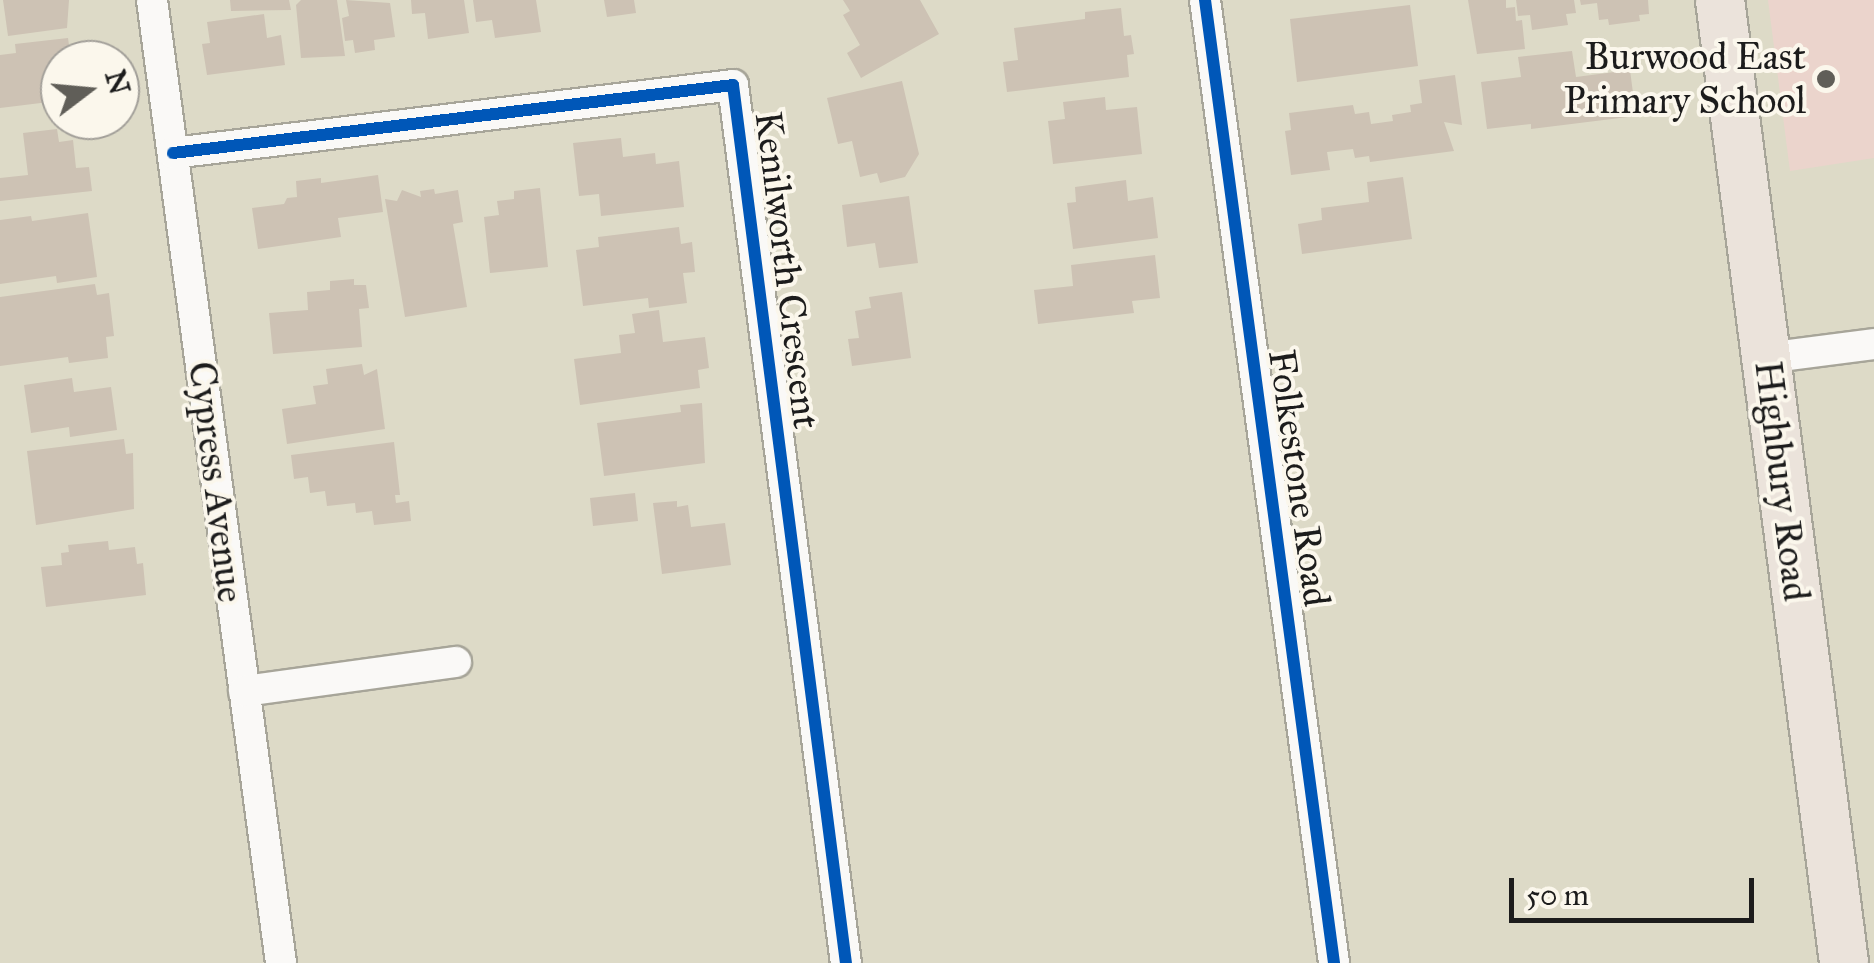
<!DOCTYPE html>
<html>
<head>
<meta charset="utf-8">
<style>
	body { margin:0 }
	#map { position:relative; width:1874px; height:963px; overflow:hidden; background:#dddac7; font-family:"IM FELL Great Primer",serif }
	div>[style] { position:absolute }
	.built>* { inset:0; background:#ebd4cc }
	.building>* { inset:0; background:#cdc2b4 }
	.roads { filter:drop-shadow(2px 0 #a7a599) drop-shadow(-2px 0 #a7a599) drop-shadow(0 2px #a7a599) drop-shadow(0 -2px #a7a599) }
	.minor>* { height:30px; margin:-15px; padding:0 15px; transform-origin:15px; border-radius:15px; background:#faf9f7 }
	.primary>* { height:48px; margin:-24px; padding:0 24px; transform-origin:24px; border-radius:24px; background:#ebe3db }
	.cycleway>* { height:12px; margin:-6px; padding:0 6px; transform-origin:6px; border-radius:6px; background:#0057b8 }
	.dots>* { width:28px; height:28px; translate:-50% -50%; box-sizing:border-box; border:5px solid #fbf7ec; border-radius:50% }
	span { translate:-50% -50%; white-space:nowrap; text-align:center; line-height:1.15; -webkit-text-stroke:8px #fbf7ec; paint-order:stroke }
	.poi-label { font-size:38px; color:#1c1c1c }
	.right { translate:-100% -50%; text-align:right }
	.street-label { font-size:38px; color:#1c1c1c }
	.north { position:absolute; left:40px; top:40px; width:100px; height:100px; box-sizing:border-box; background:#fbf7ec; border:2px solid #a29f99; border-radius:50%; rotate:74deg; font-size:28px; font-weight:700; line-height:40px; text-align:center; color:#1c1c1c }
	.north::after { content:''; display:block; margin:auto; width:35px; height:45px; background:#605e58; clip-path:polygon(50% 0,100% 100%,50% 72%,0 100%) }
	.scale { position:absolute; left:1509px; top:878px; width:245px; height:45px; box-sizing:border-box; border:5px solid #1c1c1c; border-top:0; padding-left:12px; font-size:30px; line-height:35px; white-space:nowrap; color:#1c1c1c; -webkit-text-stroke:8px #fbf7ec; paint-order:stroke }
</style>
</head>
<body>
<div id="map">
	<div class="built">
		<i style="clip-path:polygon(1768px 0,1874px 0,1874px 158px,1790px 171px)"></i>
	</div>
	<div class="building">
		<i style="clip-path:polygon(3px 0,69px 0,67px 28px,8px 36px)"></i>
		<i style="clip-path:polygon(230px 0,289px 0,291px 10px,231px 11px)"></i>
		<i style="clip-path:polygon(301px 0,337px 0,345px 56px,301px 58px,296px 5px)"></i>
		<i style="clip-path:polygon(346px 0,390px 3px,395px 37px,374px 40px,375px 50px,355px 53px,353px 40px,345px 41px,342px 18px,349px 16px)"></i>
		<i style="clip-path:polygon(411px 0,464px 0,469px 33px,428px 39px,425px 13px,412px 14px)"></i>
		<i style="clip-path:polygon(473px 0,536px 0,541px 32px,495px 38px,492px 20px,476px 22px)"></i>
		<i style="clip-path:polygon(604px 0,634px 0,636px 13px,607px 17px)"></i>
		<i style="clip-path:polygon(843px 0,920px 0,939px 34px,861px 78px,847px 53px,860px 45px,843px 15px,850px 11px)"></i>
		<i style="clip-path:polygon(1468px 0,1506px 0,1506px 8px,1515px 7px,1516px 21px,1522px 20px,1525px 49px,1477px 54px)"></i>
		<i style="clip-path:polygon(1516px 0,1574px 0,1576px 13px,1566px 14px,1568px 25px,1532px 30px,1530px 15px,1518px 16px)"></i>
		<i style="clip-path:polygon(1580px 0,1648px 0,1649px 14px,1639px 15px,1640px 21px,1609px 25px,1608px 19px,1599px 20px,1597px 3px,1581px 5px)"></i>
		<i style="clip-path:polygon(1410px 5px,1418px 66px,1297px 82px,1290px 19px)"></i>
		<i style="clip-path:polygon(1121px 8px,1124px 36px,1131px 35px,1134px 54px,1127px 55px,1129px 77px,1007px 92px,1003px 62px,1018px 60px,1014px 28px,1085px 19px,1085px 12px)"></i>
		<i style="clip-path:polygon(264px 14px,267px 38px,281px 35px,285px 65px,207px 75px,202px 44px,210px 43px,207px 22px)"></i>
		<i style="clip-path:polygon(68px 38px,71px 60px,60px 60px,60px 89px,48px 90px,49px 102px,0 108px,0 55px,16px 53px,15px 44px)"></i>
		<i style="clip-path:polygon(1572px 51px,1576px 77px,1630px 70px,1636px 116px,1531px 129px,1531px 124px,1487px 129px,1481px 82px,1521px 77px,1518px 57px)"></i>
		<i style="clip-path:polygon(1455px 75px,1462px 125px,1444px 122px,1454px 151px,1370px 162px,1369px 156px,1355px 158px,1353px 149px,1327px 152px,1330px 170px,1291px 175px,1285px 131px,1291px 130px,1289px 113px,1353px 105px,1355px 114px,1369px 112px,1371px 124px,1393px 121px,1392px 115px,1411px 112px,1410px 105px,1422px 103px,1419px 80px)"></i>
		<i style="clip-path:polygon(902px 81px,919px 154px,905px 177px,880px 183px,877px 173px,860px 177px,852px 141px,838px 144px,827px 98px)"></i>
		<i style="clip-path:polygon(1105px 97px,1106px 110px,1137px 107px,1142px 154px,1053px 164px,1048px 121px,1065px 119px,1063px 102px)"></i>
		<i style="clip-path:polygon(57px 129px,59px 142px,73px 140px,76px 168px,89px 167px,92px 191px,0 201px,0 178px,28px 175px,23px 133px)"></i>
		<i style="clip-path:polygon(621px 138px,623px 157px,655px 153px,656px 164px,679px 161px,684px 207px,601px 216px,599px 194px,579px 196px,573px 143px)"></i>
		<i style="clip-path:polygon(378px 175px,383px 212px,338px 218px,341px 237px,258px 249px,252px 208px,284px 204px,287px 198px,297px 197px,296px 181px,321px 178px,321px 183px)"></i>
		<i style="clip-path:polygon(1403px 177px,1412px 239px,1302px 254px,1298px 224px,1322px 220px,1321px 208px,1369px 202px,1367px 182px)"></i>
		<i style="clip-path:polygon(1126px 180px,1128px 201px,1153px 197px,1158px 238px,1073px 249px,1067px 203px,1076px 202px,1075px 187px)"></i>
		<i style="clip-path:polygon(540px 188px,548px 267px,490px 273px,484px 217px,499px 215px,497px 201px,514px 199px,514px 191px)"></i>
		<i style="clip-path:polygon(434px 189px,435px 194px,458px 190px,463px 222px,453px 224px,467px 307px,405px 317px,385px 199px,397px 201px,402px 190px,421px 197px,420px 191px)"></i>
		<i style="clip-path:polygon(909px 196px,918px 263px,879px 268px,875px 243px,847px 247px,842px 205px)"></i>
		<i style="clip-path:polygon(88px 213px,97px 277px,57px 283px,56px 276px,0 284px,0 220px,31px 216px,32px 221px)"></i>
		<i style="clip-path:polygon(679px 227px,681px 244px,692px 242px,695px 272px,683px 273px,687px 303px,649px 308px,648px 298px,583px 306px,576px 250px,599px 247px,598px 237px)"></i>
		<i style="clip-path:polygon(1155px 255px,1160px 298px,1132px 301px,1134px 313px,1038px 324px,1034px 290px,1073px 286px,1071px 265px)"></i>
		<i style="clip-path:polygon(354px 279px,354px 285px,366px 285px,369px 308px,359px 309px,362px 347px,273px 354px,269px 313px,308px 310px,307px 292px,330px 290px,330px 281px)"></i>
		<i style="clip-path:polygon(95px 284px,97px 295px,109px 293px,114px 336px,106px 337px,108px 358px,69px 363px,68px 357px,0 366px,0 297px)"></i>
		<i style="clip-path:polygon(902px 292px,911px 358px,852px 366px,848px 339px,859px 338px,855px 311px,871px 308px,869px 297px)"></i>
		<i style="clip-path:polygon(659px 310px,663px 342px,705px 337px,709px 368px,698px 370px,700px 388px,580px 405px,574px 359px,621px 353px,619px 335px,635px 333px,632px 314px)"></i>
		<i style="clip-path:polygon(362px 364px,364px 375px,377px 369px,385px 429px,287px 444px,282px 409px,316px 404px,313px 386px,328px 384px,326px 369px)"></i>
		<i style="clip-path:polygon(72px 378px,74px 392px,111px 387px,117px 430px,70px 437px,69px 427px,31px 433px,24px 385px)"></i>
		<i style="clip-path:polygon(702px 403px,705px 463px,604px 476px,597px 423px,681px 412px,680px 405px)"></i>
		<i style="clip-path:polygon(124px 439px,126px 454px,133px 453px,134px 509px,36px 525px,27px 451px)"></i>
		<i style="clip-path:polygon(394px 442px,400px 495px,395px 495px,396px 503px,409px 501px,411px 521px,374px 525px,372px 511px,356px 513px,355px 503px,327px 506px,325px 491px,310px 493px,308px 477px,294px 479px,291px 455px)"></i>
		<i style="clip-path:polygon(635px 493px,638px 521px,593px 526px,590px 498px)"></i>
		<i style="clip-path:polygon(677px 501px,677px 507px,688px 505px,691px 527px,725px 523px,731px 565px,662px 574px,653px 503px)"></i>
		<i style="clip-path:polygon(108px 541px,109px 550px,135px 547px,137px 564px,143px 563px,146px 595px,46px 607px,41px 567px,62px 565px,61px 553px,69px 552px,68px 545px)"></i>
	</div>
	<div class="roads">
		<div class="minor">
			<i style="left:152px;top:0;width:972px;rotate:82.37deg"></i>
			<i style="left:1205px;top:0;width:972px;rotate:82.37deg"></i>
			<i style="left:173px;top:153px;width:564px;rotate:-6.92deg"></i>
			<i style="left:733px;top:85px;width:885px;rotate:82.67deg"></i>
			<i style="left:1766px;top:358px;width:109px;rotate:-7.4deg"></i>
			<i style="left:244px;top:691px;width:214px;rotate:-7.8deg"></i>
		</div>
		<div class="primary">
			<i style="left:1720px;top:0;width:971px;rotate:82.66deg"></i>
		</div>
	</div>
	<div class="cycleway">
		<i style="left:1205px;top:0;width:972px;rotate:82.37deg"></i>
		<i style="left:173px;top:153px;width:564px;rotate:-6.92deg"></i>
		<i style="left:733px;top:85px;width:885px;rotate:82.67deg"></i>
	</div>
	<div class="dots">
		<i style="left:1826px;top:79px;background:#605e58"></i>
	</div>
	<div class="poi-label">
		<span class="right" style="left:1806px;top:79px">Burwood East<br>Primary School</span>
	</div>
	<div class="street-label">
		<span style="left:787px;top:270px;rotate:83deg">Kenilworth Crescent</span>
		<span style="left:1299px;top:478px;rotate:82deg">Folkestone Road</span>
		<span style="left:1782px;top:481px;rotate:83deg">Highbury Road</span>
		<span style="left:216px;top:482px;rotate:83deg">Cypress Avenue</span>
	</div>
	<div class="north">N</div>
	<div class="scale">50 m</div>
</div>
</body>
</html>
